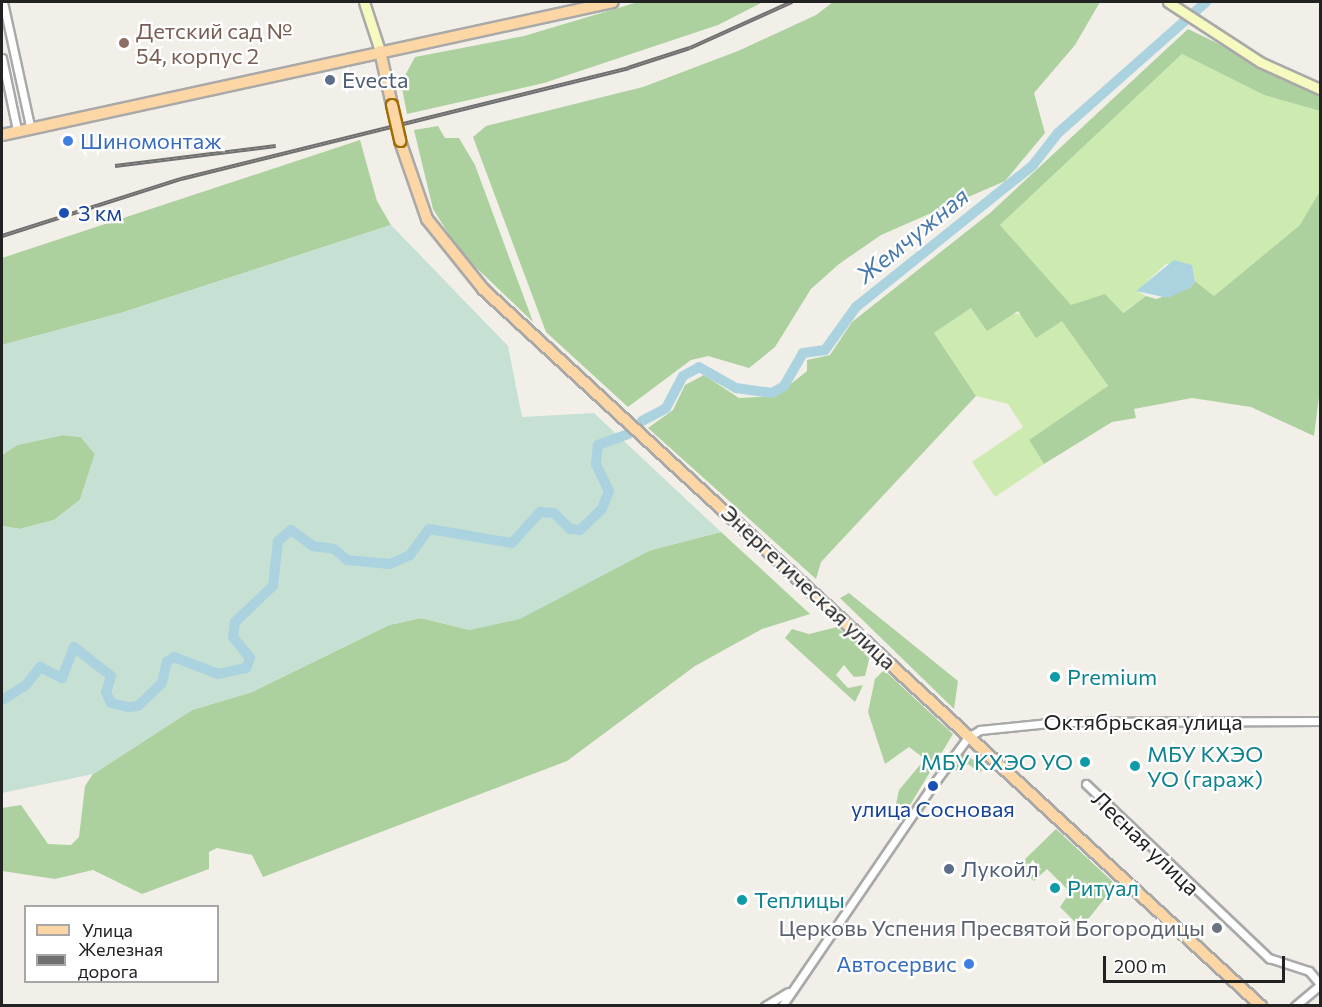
<!DOCTYPE html>
<html>
<head>
<meta charset="utf-8">
<style>
	body { margin:0 }
	#map { position:relative; width:1322px; height:1007px; overflow:hidden; background:#f2efe9; font-family:Commissioner,sans-serif }
	div>[style] { position:absolute }
	.grass>* { inset:0; background:#cdebb0 }
	.forest>* { inset:0; background:#add19e }
	.wetland>* { inset:0; background:#c6e0d4 }
	.water>* { inset:0; background:#aad3df }
	.river>* { height:10px; margin:-5px; padding:0 5px; transform-origin:5px; border-radius:5px; background:#aad3df }
	.roads { filter:drop-shadow(2px 0 #a9a9a9) drop-shadow(-2px 0 #a9a9a9) drop-shadow(0 2px #a9a9a9) drop-shadow(0 -2px #a9a9a9) }
	.street>* { height:7px; margin:-3.5px; padding:0 3.5px; transform-origin:3.5px; border-radius:3.5px; background:#fff }
	.secondary>* { height:9px; margin:-4.5px; padding:0 4.5px; transform-origin:4.5px; border-radius:4.5px; background:#f7fabf }
	.primary>* { height:10px; margin:-5px; padding:0 5px; transform-origin:5px; border-radius:5px; background:#fcd6a4 }
	.rail>* { height:4px; margin-top:-2px; transform-origin:0; background:repeating-linear-gradient(90deg,#fff 0 4.5px,#707070 0 9px); box-sizing:border-box; border-block:2px solid #707070 }
	.bridges { filter:drop-shadow(2px 0 #a06b00) drop-shadow(-2px 0 #a06b00) drop-shadow(0 2px #a06b00) drop-shadow(0 -2px #a06b00) }
	.primary-bridge>* { height:10px; margin:-5px; padding:0 5px; transform-origin:5px; border-radius:5px; background:#fcd6a4 }
	.dots>* { width:16px; height:16px; translate:-50% -50%; box-sizing:border-box; border:3px solid #fff; border-radius:50% }
	span { translate:-50% -50%; white-space:nowrap; text-align:center; line-height:1.15; -webkit-text-stroke:4.5px #fff; paint-order:stroke }
	.education-label { font-size:22px; color:#785e54 }
	.left { translate:0 -50%; text-align:left }
	.service-label { font-size:22px; color:#4e5e75 }
	.shop-label { font-size:22px; color:#366cbe }
	.right { translate:-100% -50%; text-align:right }
	.transit-label { font-size:22px; color:#164399 }
	.street-label { font-size:22px; color:#222 }
	.culture-label { font-size:22px; color:#0d838f }
	.worship-label { font-size:22px; color:#5b616d }
	.water-label { font-size:24px; color:#4a7aab; font-style:italic }
	.frame { position:absolute; inset:0; border:3px solid #222; pointer-events:none }
	.legend { position:absolute; left:24px; top:905px; width:195px; height:78px; box-sizing:border-box; background:#fff; border:2px solid #a7a7a7; margin:0; padding:8px 10px; list-style:none; font-size:18px; color:#222 }
	.legend li { display:flex; align-items:center; gap:12px; height:30px }
	.legend b { width:30px; border:2px solid #a7a7a7 }
	.scale { position:absolute; left:1103px; top:956px; width:182px; height:27px; box-sizing:border-box; border:3px solid #222; border-top:0; padding-left:8px; font-size:18px; line-height:21px; white-space:nowrap; color:#222; -webkit-text-stroke:4px #fff; paint-order:stroke }
</style>
</head>
<body>
<div id="map">
	<div class="grass">
		<i style="clip-path:polygon(1182px 54px,1264px 95px,1320px 111px,1319px 196px,1300px 225px,1214px 296px,1195px 281px,1192px 265px,1166px 264px,1137px 291px,1146px 296px,1122px 313px,1105px 294px,1071px 306px,1000px 225px)"></i>
		<i style="clip-path:polygon(971px 308px,1062px 320px,1108px 387px,1029px 440px,1044px 464px,995px 497px,972px 462px,1023px 427px,1008px 404px,976px 396px,934px 333px)"></i>
	</div>
	<div class="forest">
		<i style="clip-path:polygon(638px 2px,763px 2px,718px 25px,544px 83px,407px 114px,401px 83px,415px 57px,524px 36px)"></i>
		<i style="clip-path:polygon(833px 2px,1100px 2px,1075px 45px,1034px 93px,1045px 133px,1005px 181px,881px 235px,839px 264px,811px 289px,775px 347px,749px 368px,708px 356px,691px 360px,628px 407px,546px 332px,473px 137px,486px 126px,643px 87px,738px 51px,816px 15px)"></i>
		<i style="clip-path:polygon(1188px 29px,1320px 93px,1320px 111px,1264px 95px,1182px 54px,1000px 225px,1071px 305px,1105px 294px,1123px 313px,1146px 296px,1156px 299px,1190px 288px,1195px 281px,1214px 296px,1300px 225px,1320px 191px,1320px 389px,1314px 436px,1251px 407px,1192px 398px,1134px 409px,1136px 418px,1112px 422px,1044px 464px,1029px 440px,1108px 386px,1062px 321px,1036px 338px,1018px 311px,987px 331px,971px 308px,934px 333px,976px 396px,821px 562px,816px 579px,648px 428px,673px 410px,685px 385px,704px 375px,739px 398px,776px 396px,807px 371px,807px 360px,830px 355px,852px 322px,990px 213px)"></i>
		<i style="clip-path:polygon(438px 126px,445px 138px,459px 138px,475px 165px,533px 322px,460px 252px,433px 209px,414px 130px)"></i>
		<i style="clip-path:polygon(360px 140px,377px 201px,391px 225px,121px 313px,2px 345px,2px 258px)"></i>
		<i style="clip-path:polygon(63px 435px,81px 437px,95px 454px,80px 500px,54px 520px,20px 529px,2px 526px,2px 455px,17px 445px)"></i>
		<i style="clip-path:polygon(721px 532px,810px 614px,762px 629px,695px 666px,567px 761px,263px 877px,252px 855px,217px 848px,209px 852px,209px 869px,142px 894px,93px 870px,55px 879px,2px 871px,2px 808px,21px 805px,48px 844px,71px 845px,79px 837px,85px 786px,93px 774px,192px 710px,252px 692px,389px 625px,421px 618px,470px 630px,651px 550px)"></i>
		<i style="clip-path:polygon(849px 593px,958px 681px,954px 709px,840px 598px)"></i>
		<i style="clip-path:polygon(837px 627px,870px 656px,865px 676px,854px 677px,844px 665px,836px 675px,848px 688px,863px 685px,855px 702px,785px 638px,792px 629px,809px 634px)"></i>
		<i style="clip-path:polygon(884px 670px,953px 734px,904px 815px,895px 809px,899px 790px,925px 759px,909px 747px,885px 764px,868px 712px,875px 679px)"></i>
		<i style="clip-path:polygon(962px 753px,985px 767px,980px 773px,968px 764px,957px 773px,953px 765px)"></i>
		<i style="clip-path:polygon(1056px 829px,1112px 881px,1113px 888px,1081px 928px,1060px 907px,1070px 892px,1047px 869px,1034px 881px,1018px 866px)"></i>
	</div>
	<div class="wetland">
		<i style="clip-path:polygon(391px 225px,508px 346px,522px 417px,594px 413px,721px 532px,651px 550px,520px 619px,470px 630px,421px 618px,389px 625px,252px 692px,192px 710px,93px 774px,2px 793px,2px 526px,20px 529px,54px 520px,80px 500px,95px 454px,81px 437px,63px 435px,17px 445px,2px 455px,2px 345px,121px 313px)"></i>
	</div>
	<div class="water">
		<i style="clip-path:polygon(1174px 260px,1192px 265px,1195px 281px,1190px 288px,1168px 298px,1136px 291px)"></i>
	</div>
	<div class="river">
		<i style="left:642px;top:421px;width:27px;rotate:-28deg"></i>
		<i style="left:666px;top:408px;width:36px;rotate:-62deg"></i>
		<i style="left:683px;top:376px;width:18px;rotate:-29deg"></i>
		<i style="left:699px;top:367px;width:43px;rotate:29.6deg"></i>
		<i style="left:736px;top:388px;width:36px;rotate:8deg"></i>
		<i style="left:772px;top:393px;width:14px;rotate:-30deg"></i>
		<i style="left:784px;top:386px;width:38px;rotate:-60deg"></i>
		<i style="left:803px;top:353px;width:22px;rotate:-8deg"></i>
		<i style="left:825px;top:350px;width:53px;rotate:-54.2deg"></i>
		<i style="left:856px;top:307px;width:227px;rotate:-38.7deg"></i>
		<i style="left:1033px;top:165px;width:41px;rotate:-52deg"></i>
		<i style="left:1058px;top:133px;width:198px;rotate:-41.5deg"></i>
		<i style="left:2px;top:700px;width:28px;rotate:-32deg"></i>
		<i style="left:26px;top:685px;width:23px;rotate:-52deg"></i>
		<i style="left:40px;top:667px;width:25px;rotate:27deg"></i>
		<i style="left:62px;top:678px;width:33px;rotate:-69deg"></i>
		<i style="left:74px;top:647px;width:47px;rotate:38.1deg"></i>
		<i style="left:111px;top:676px;width:17px;rotate:107deg"></i>
		<i style="left:106px;top:692px;width:12px;rotate:66deg"></i>
		<i style="left:111px;top:703px;width:18px;rotate:13deg"></i>
		<i style="left:129px;top:707px;width:9px;rotate:-6deg"></i>
		<i style="left:138px;top:706px;width:33px;rotate:-44deg"></i>
		<i style="left:162px;top:683px;width:22px;rotate:-77deg"></i>
		<i style="left:167px;top:662px;width:9px;rotate:-36deg"></i>
		<i style="left:174px;top:657px;width:47px;rotate:21.1deg"></i>
		<i style="left:218px;top:674px;width:29px;rotate:-12deg"></i>
		<i style="left:246px;top:668px;width:11px;rotate:-68deg"></i>
		<i style="left:250px;top:658px;width:27px;rotate:-129deg"></i>
		<i style="left:233px;top:637px;width:15px;rotate:-82deg"></i>
		<i style="left:235px;top:622px;width:52px;rotate:-43.5deg"></i>
		<i style="left:273px;top:586px;width:45px;rotate:-83.7deg"></i>
		<i style="left:278px;top:541px;width:17px;rotate:-40deg"></i>
		<i style="left:291px;top:530px;width:27px;rotate:36deg"></i>
		<i style="left:313px;top:546px;width:21px;rotate:8deg"></i>
		<i style="left:334px;top:549px;width:17px;rotate:40deg"></i>
		<i style="left:347px;top:560px;width:43px;rotate:5.3deg"></i>
		<i style="left:390px;top:564px;width:22px;rotate:-24deg"></i>
		<i style="left:410px;top:555px;width:32px;rotate:-54deg"></i>
		<i style="left:429px;top:529px;width:84px;rotate:9.6deg"></i>
		<i style="left:512px;top:543px;width:42px;rotate:-47.9deg"></i>
		<i style="left:540px;top:512px;width:14px;rotate:4deg"></i>
		<i style="left:554px;top:513px;width:23px;rotate:45deg"></i>
		<i style="left:570px;top:529px;width:10px;rotate:6deg"></i>
		<i style="left:580px;top:530px;width:30px;rotate:-44deg"></i>
		<i style="left:602px;top:509px;width:19px;rotate:-69deg"></i>
		<i style="left:609px;top:491px;width:30px;rotate:-116deg"></i>
		<i style="left:596px;top:464px;width:19px;rotate:-84deg"></i>
		<i style="left:598px;top:445px;width:33px;rotate:-20deg"></i>
	</div>
	<div class="roads">
		<div class="street">
			<i style="left:3px;top:2px;width:127px;rotate:77.7deg"></i>
			<i style="left:2px;top:58px;width:74px;rotate:78.2deg"></i>
			<i style="left:1086px;top:784px;width:253px;rotate:43.6deg"></i>
			<i style="left:1269px;top:958px;width:42px;rotate:18deg"></i>
			<i style="left:1309px;top:971px;width:17px;rotate:50deg"></i>
			<i style="left:765px;top:1006px;width:27px;rotate:-31deg"></i>
			<i style="left:782px;top:1006px;width:271px;rotate:-55.7deg"></i>
			<i style="left:935px;top:782px;width:56px;rotate:-53.7deg"></i>
			<i style="left:968px;top:737px;width:14px;rotate:-30deg"></i>
			<i style="left:980px;top:730px;width:79px;rotate:-5.8deg"></i>
			<i style="left:1059px;top:722px;width:261px;rotate:-0.2deg"></i>
			<i style="left:1295px;top:1006px;width:33px;rotate:-40deg"></i>
		</div>
		<div class="secondary">
			<i style="left:364px;top:2px;width:52px;rotate:71.9deg"></i>
			<i style="left:1168px;top:2px;width:110px;rotate:33.1deg"></i>
			<i style="left:1260px;top:62px;width:66px;rotate:24.2deg"></i>
		</div>
		<div class="primary">
			<i style="left:380px;top:51px;width:55px;rotate:77.5deg"></i>
			<i style="left:2px;top:135px;width:625px;rotate:-12.28deg"></i>
			<i style="left:400px;top:141px;width:83px;rotate:70.9deg"></i>
			<i style="left:427px;top:219px;width:90px;rotate:51.3deg"></i>
			<i style="left:483px;top:289px;width:1058px;rotate:42.66deg"></i>
		</div>
	</div>
	<div class="rail">
		<i style="left:115px;top:166px;width:162px;rotate:-7.1deg"></i>
		<i style="left:2px;top:236px;width:188px;rotate:-17.7deg"></i>
		<i style="left:181px;top:179px;width:461px;rotate:-13.9deg"></i>
		<i style="left:628px;top:68px;width:65px;rotate:-17.9deg"></i>
		<i style="left:690px;top:48px;width:112px;rotate:-24.3deg"></i>
	</div>
	<div class="bridges">
		<div class="primary-bridge">
			<i style="left:392px;top:105px;width:37px;rotate:77deg"></i>
		</div>
	</div>
	<div class="dots">
		<i style="left:124px;top:43px;background:#8d6e63"></i>
		<i style="left:330px;top:80px;background:#5c6f8a"></i>
		<i style="left:68px;top:141px;background:#3f7fe0"></i>
		<i style="left:64px;top:213px;background:#1a4fb4"></i>
		<i style="left:1055px;top:677px;background:#0f9aa8"></i>
		<i style="left:1085px;top:762px;background:#0f9aa8"></i>
		<i style="left:1135px;top:766px;background:#0f9aa8"></i>
		<i style="left:933px;top:786px;background:#1a4fb4"></i>
		<i style="left:949px;top:869px;background:#5c6f8a"></i>
		<i style="left:1055px;top:888px;background:#0f9aa8"></i>
		<i style="left:742px;top:900px;background:#0f9aa8"></i>
		<i style="left:1217px;top:928px;background:#6b7280"></i>
		<i style="left:969px;top:964px;background:#3f7fe0"></i>
	</div>
	<div class="education-label">
		<span class="left" style="left:136px;top:43px">Детский сад №<br>54, корпус 2</span>
	</div>
	<div class="service-label">
		<span class="left" style="left:342px;top:80px">Evecta</span>
		<span class="left" style="left:961px;top:869px">Лукойл</span>
	</div>
	<div class="shop-label">
		<span class="left" style="left:80px;top:141px">Шиномонтаж</span>
		<span class="right" style="left:957px;top:964px">Автосервис</span>
	</div>
	<div class="transit-label">
		<span class="left" style="left:78px;top:213px">3 км</span>
		<span style="left:933px;top:809px">улица Сосновая</span>
	</div>
	<div class="street-label">
		<span style="left:809px;top:587px;rotate:43deg">Энергетическая улица</span>
		<span style="left:1143px;top:722px">Октябрьская улица</span>
		<span style="left:1146px;top:843px;rotate:44deg">Лесная улица</span>
	</div>
	<div class="culture-label">
		<span class="left" style="left:1067px;top:677px">Premium</span>
		<span class="left" style="left:1147px;top:766px">МБУ КХЭО<br>УО (гараж)</span>
		<span class="right" style="left:1073px;top:762px">МБУ КХЭО УО</span>
		<span class="left" style="left:1067px;top:888px">Ритуал</span>
		<span class="left" style="left:754px;top:900px">Теплицы</span>
	</div>
	<div class="worship-label">
		<span class="right" style="left:1205px;top:928px">Церковь Успения Пресвятой Богородицы</span>
	</div>
	<div class="water-label">
		<span style="left:912px;top:235px;rotate:-39deg">Жемчужная</span>
	</div>
	<div class="frame"></div>
	<ul class="legend">
	<li><b style="height:8px;background:#fcd6a4"></b>Улица</li>
	<li><b style="height:8px;background:#707070"></b>Железная дорога</li>
	</ul>
	<div class="scale">200 m</div>
</div>
</body>
</html>
